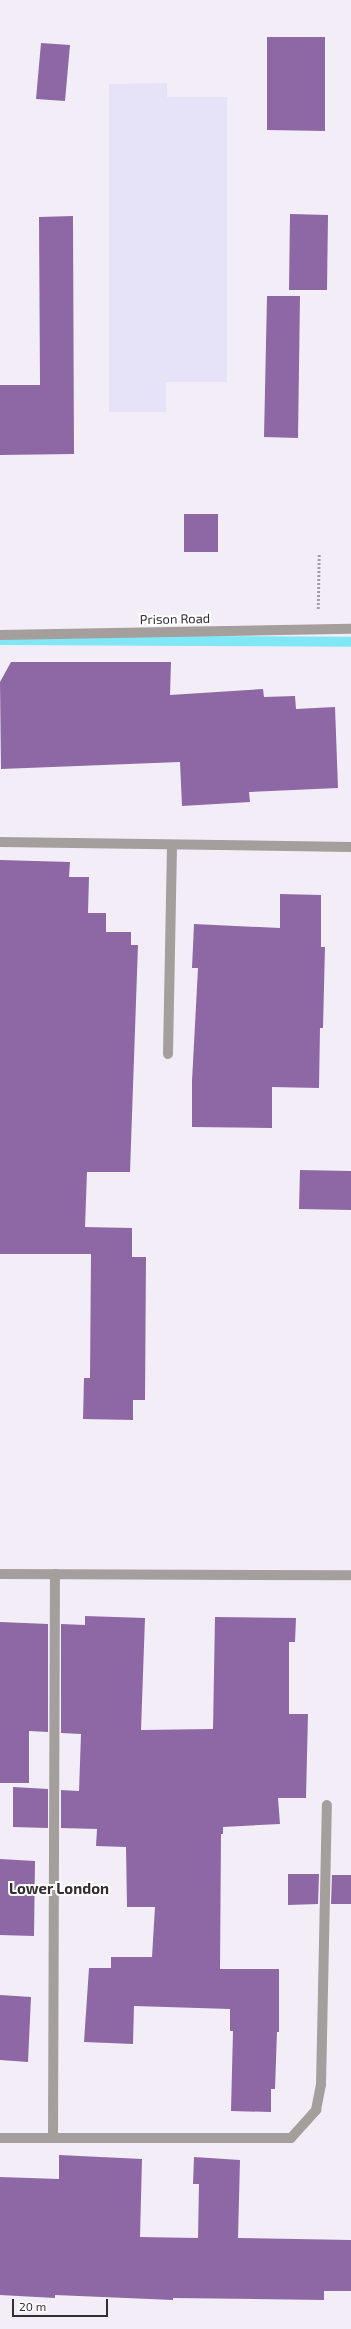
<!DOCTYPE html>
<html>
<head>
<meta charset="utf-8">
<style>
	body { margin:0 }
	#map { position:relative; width:351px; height:2329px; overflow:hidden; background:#f3edf8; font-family:"Exo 2",sans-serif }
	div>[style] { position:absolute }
	.commercial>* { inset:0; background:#e6e2f8 }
	.stream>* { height:10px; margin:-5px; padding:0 5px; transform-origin:5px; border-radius:5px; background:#7fe7f5 }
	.building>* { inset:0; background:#8e68a4 }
	.path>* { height:2.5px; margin-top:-1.25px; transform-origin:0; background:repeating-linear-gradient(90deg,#a29da5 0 2px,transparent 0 4px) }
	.minor>* { height:10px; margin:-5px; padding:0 5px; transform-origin:5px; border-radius:5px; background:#a49e9d }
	span { translate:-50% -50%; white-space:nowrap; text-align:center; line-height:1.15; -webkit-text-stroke:4px #fff; paint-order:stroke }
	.street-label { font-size:13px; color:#312e32 }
	.quarter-label { font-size:15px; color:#312e32; font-weight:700 }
	.scale { position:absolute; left:12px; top:2299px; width:96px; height:18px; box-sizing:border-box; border:2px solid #312e32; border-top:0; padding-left:5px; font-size:12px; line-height:14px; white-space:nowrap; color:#312e32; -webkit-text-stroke:3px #fff; paint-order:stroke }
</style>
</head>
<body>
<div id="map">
	<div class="commercial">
		<i style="clip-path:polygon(167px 83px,167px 97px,227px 97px,227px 382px,166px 382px,166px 412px,109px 412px,109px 84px)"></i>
	</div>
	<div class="stream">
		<i style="left:0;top:640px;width:351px;rotate:0.3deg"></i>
	</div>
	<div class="building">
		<i style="clip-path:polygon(267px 37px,325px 37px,325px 131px,267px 130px)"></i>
		<i style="clip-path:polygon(41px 43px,70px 45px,65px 101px,36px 99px)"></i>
		<i style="clip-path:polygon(290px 214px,328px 215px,327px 290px,289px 290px)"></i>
		<i style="clip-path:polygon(73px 216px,74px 454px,0 455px,0 385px,40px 385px,39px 217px)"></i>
		<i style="clip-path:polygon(267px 296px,300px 296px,298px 438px,264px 437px)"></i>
		<i style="clip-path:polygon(184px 514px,218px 514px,218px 552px,184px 552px)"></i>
		<i style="clip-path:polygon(11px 662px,171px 662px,170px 695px,263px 689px,264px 697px,295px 696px,296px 709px,335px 707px,338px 788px,249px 792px,250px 802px,182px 806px,180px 762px,1px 769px,0 682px)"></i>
		<i style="clip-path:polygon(0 860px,70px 862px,69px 877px,89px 877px,88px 913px,106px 913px,106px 932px,131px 932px,131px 945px,138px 945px,130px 1172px,87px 1172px,85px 1227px,132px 1228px,132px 1257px,146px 1257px,145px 1400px,133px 1400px,133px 1420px,83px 1419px,84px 1378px,90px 1378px,91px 1254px,0 1254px)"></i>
		<i style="clip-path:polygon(280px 894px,321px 895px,321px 947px,325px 947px,323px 1028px,320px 1028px,319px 1088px,272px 1087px,272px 1128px,192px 1127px,192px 1081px,198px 968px,192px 968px,194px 924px,280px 928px)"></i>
		<i style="clip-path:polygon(300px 1170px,351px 1171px,351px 1210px,299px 1209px)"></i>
		<i style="clip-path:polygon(85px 1616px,145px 1618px,141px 1730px,213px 1729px,215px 1617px,296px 1618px,295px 1642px,289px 1642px,289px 1714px,308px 1714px,306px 1798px,278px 1798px,280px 1824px,223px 1827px,223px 1834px,221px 1834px,220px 1969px,279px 1969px,279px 2032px,277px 2032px,275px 2089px,271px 2089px,271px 2112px,231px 2111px,233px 2031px,230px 2031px,230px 2009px,134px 2006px,133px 2044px,84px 2042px,89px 1968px,111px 1968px,111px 1957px,152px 1957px,155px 1907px,127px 1907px,126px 1847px,96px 1846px,97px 1829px,61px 1828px,61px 1790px,79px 1791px,81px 1734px,61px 1733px,61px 1624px,85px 1625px)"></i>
		<i style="clip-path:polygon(0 1622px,48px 1624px,48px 1732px,29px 1731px,29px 1783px,0 1783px)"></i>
		<i style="clip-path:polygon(13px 1787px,48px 1789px,48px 1828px,13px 1827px)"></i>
		<i style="clip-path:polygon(0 1859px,35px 1861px,34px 1936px,0 1935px)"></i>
		<i style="clip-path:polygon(288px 1874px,319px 1874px,318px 1904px,288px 1905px)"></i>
		<i style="clip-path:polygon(332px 1875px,351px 1875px,351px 1904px,331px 1904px)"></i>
		<i style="clip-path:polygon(0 1995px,31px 1997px,28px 2062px,0 2060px)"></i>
		<i style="clip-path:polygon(59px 2155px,142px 2159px,140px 2237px,198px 2238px,199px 2184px,193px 2184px,194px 2157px,240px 2160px,238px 2238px,351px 2240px,351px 2291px,324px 2291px,324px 2300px,173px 2298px,173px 2300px,55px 2295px,55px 2298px,0 2295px,0 2177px,59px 2179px)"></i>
	</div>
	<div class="path">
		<i style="left:318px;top:609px;width:56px;rotate:-89deg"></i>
	</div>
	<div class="minor">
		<i style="left:0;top:635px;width:351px;rotate:-1deg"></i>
		<i style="left:0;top:842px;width:351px;rotate:0.8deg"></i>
		<i style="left:168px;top:1054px;width:209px;rotate:-88.9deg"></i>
		<i style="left:0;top:1574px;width:351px;rotate:0.2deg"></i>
		<i style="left:0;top:2138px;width:291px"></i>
		<i style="left:291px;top:2138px;width:38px;rotate:-48deg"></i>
		<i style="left:316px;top:2110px;width:25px;rotate:-79deg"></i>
		<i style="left:321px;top:2085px;width:280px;rotate:-88.8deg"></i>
		<i style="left:53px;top:2138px;width:564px;rotate:-89.8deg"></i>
	</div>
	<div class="street-label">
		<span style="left:175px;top:619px;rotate:-1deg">Prison Road</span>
	</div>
	<div class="quarter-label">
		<span style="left:59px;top:1889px">Lower London</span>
	</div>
	<div class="scale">20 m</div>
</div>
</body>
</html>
